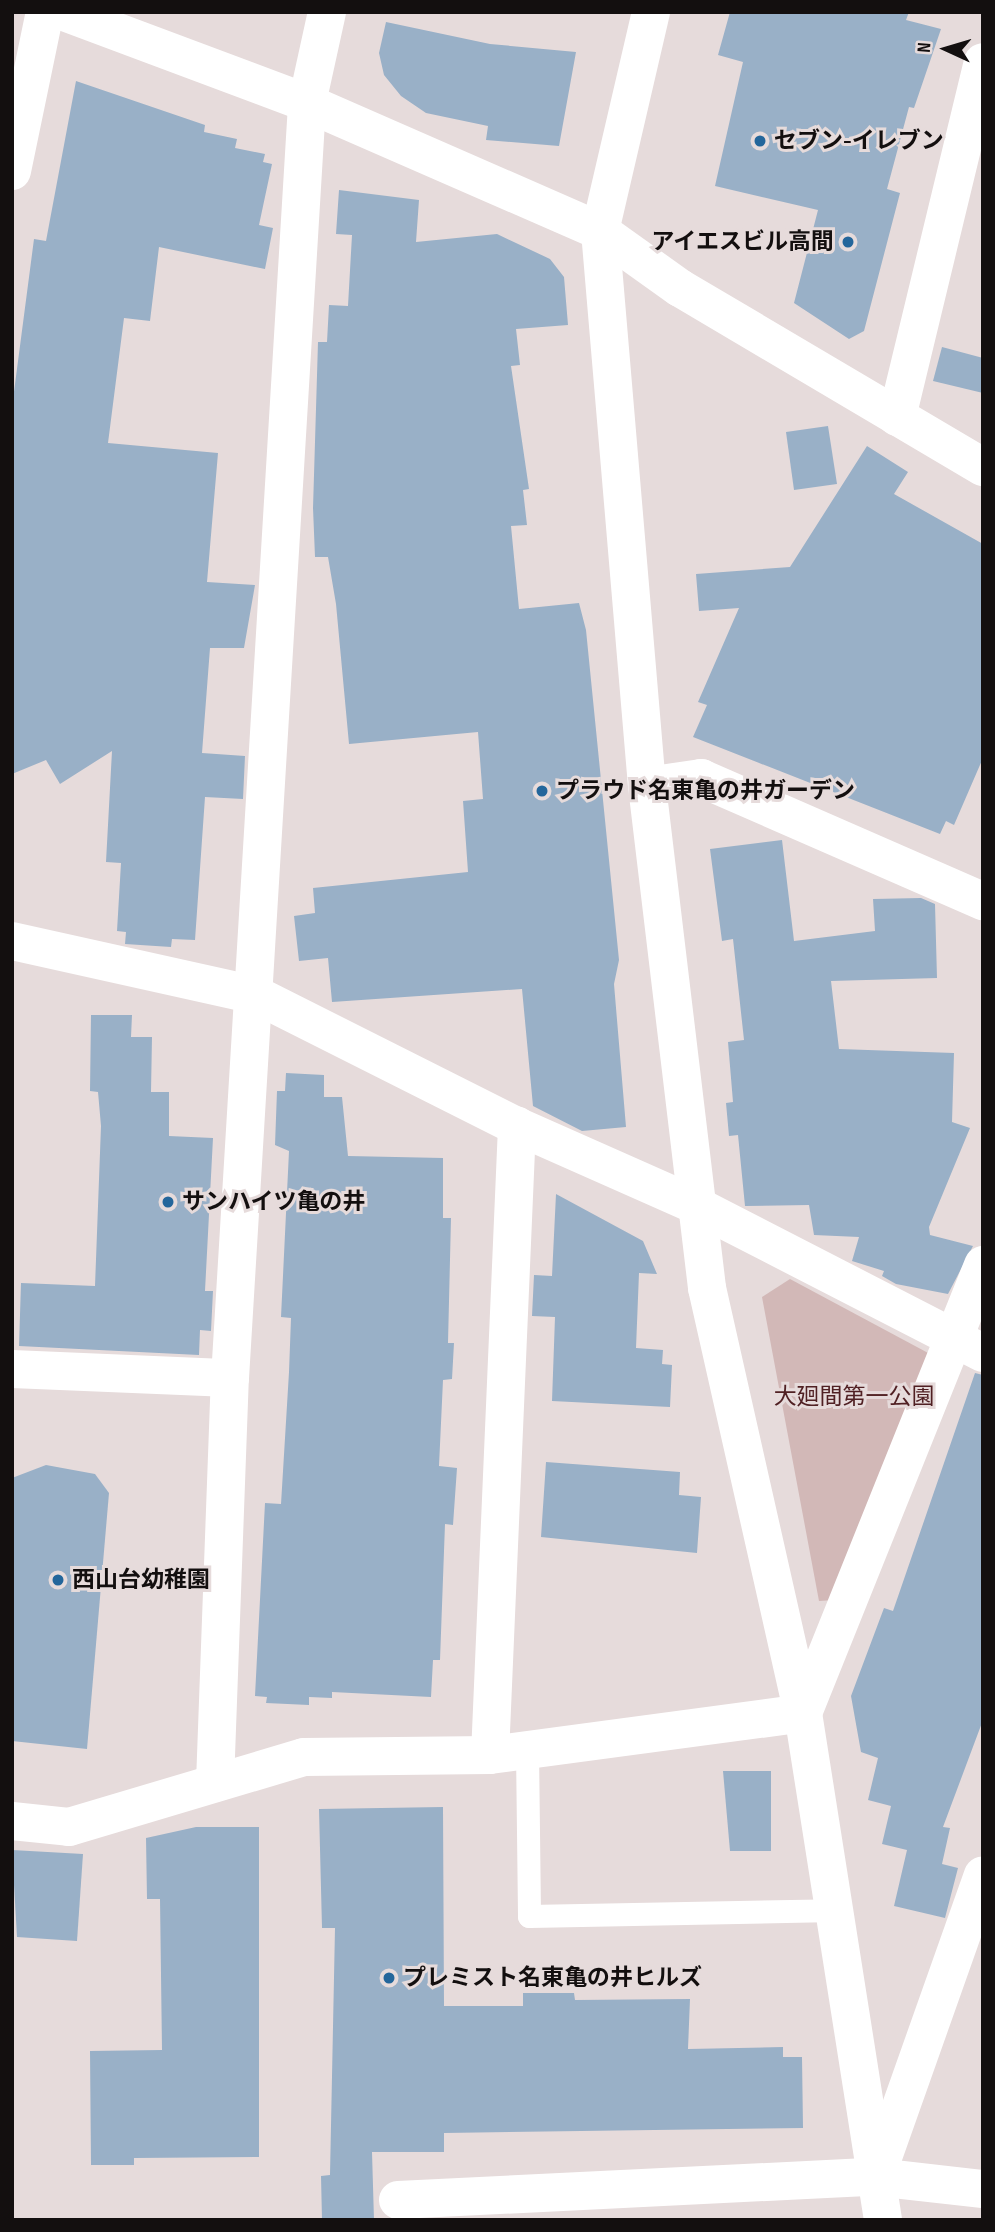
<!DOCTYPE html>
<html>
<head>
<meta charset="utf-8">
<style>
	body { margin:0 }
	#map { position:relative; width:995px; height:2232px; overflow:hidden; background:#e6dbdb; font-family:"Sofia Sans Condensed","Noto Sans JP",sans-serif }
	div>[style] { position:absolute }
	.green>* { inset:0; background:#d2b8b7 }
	.building>* { inset:0; background:#99b0c7 }
	.service>* { height:23px; margin:-11.5px; padding:0 11.5px; transform-origin:11.5px; border-radius:11.5px; background:#fff }
	.minor>* { height:38px; margin:-19px; padding:0 19px; transform-origin:19px; border-radius:19px; background:#fff }
	.tertiary>* { height:38px; margin:-19px; padding:0 19px; transform-origin:19px; border-radius:19px; background:#fff }
	.dots>* { width:19px; height:19px; translate:-50% -50%; box-sizing:border-box; border:4px solid #e6dbdb; border-radius:50% }
	span { translate:-50% -50%; white-space:nowrap; text-align:center; line-height:1.15; -webkit-text-stroke:6px #e6dbdb; paint-order:stroke }
	.poi-label { font-size:23px; color:#130f0f; font-weight:700 }
	.left { translate:0 -50%; text-align:left }
	.right { translate:-100% -50%; text-align:right }
	.park-label { font-size:23px; color:#502023 }
	.frame { position:absolute; inset:0; border:14px solid #130f0f; pointer-events:none }
	.north { position:absolute; left:911px; top:14px; width:70px; height:70px; -webkit-text-stroke:5px #e6dbdb; paint-order:stroke; rotate:274deg; font-size:19px; font-weight:700; line-height:28px; text-align:center; color:#130f0f }
	.north::after { content:''; display:block; margin:auto; width:24px; height:32px; background:#130f0f; clip-path:polygon(50% 0,100% 100%,50% 72%,0 100%) }
</style>
</head>
<body>
<div id="map">
	<div class="green">
		<i style="clip-path:polygon(790px 1279px,930px 1354px,850px 1599px,819px 1601px,762px 1297px)"></i>
	</div>
	<div class="building">
		<i style="clip-path:polygon(730px 12px,909px 12px,906px 20px,941px 29px,914px 108px,909px 107px,887px 189px,900px 193px,864px 331px,849px 339px,794px 303px,818px 210px,715px 186px,743px 62px,718px 55px)"></i>
		<i style="clip-path:polygon(386px 22px,490px 44px,576px 52px,559px 146px,486px 140px,488px 126px,426px 113px,401px 96px,384px 75px,379px 53px)"></i>
		<i style="clip-path:polygon(76px 81px,205px 125px,204px 132px,237px 139px,235px 148px,265px 154px,263px 162px,272px 164px,259px 225px,273px 228px,265px 269px,159px 247px,150px 321px,124px 318px,108px 443px,218px 453px,207px 582px,255px 585px,244px 648px,210px 648px,202px 753px,245px 756px,243px 799px,205px 797px,195px 940px,172px 939px,171px 947px,125px 944px,126px 932px,117px 931px,121px 863px,106px 862px,112px 751px,60px 784px,46px 760px,12px 774px,12px 407px,34px 239px,46px 241px)"></i>
		<i style="clip-path:polygon(339px 190px,419px 200px,416px 242px,497px 234px,550px 259px,564px 277px,568px 325px,516px 329px,520px 365px,511px 366px,529px 489px,523px 490px,527px 525px,511px 526px,519px 609px,579px 603px,586px 630px,619px 960px,614px 984px,626px 1127px,582px 1131px,533px 1106px,522px 989px,332px 1002px,328px 958px,299px 961px,294px 916px,315px 913px,313px 888px,468px 872px,463px 801px,483px 799px,478px 732px,349px 744px,336px 604px,328px 557px,315px 557px,313px 508px,318px 342px,327px 342px,329px 305px,348px 306px,352px 235px,336px 234px)"></i>
		<i style="clip-path:polygon(942px 347px,983px 358px,983px 393px,933px 381px)"></i>
		<i style="clip-path:polygon(828px 426px,837px 484px,794px 490px,786px 432px)"></i>
		<i style="clip-path:polygon(867px 446px,908px 472px,894px 494px,983px 544px,983px 758px,954px 825px,946px 821px,940px 834px,693px 737px,707px 705px,698px 702px,739px 608px,699px 611px,696px 574px,790px 567px)"></i>
		<i style="clip-path:polygon(782px 840px,794px 941px,875px 931px,873px 899px,921px 898px,935px 904px,937px 978px,831px 981px,839px 1049px,954px 1053px,952px 1122px,970px 1128px,929px 1227px,930px 1235px,973px 1246px,948px 1294px,896px 1284px,882px 1276px,884px 1271px,852px 1261px,859px 1237px,814px 1235px,809px 1205px,745px 1206px,738px 1135px,729px 1136px,726px 1103px,733px 1102px,728px 1042px,744px 1040px,733px 939px,722px 941px,710px 849px)"></i>
		<i style="clip-path:polygon(91px 1015px,132px 1015px,131px 1037px,152px 1037px,151px 1092px,169px 1092px,169px 1136px,213px 1138px,205px 1291px,213px 1291px,211px 1331px,200px 1330px,199px 1355px,19px 1346px,21px 1283px,95px 1286px,101px 1126px,98px 1092px,90px 1091px)"></i>
		<i style="clip-path:polygon(286px 1073px,324px 1075px,324px 1097px,342px 1097px,348px 1156px,443px 1158px,443px 1218px,451px 1218px,448px 1343px,454px 1343px,452px 1379px,443px 1380px,439px 1466px,457px 1468px,453px 1525px,445px 1524px,440px 1660px,433px 1660px,431px 1697px,332px 1692px,332px 1698px,309px 1697px,309px 1705px,266px 1703px,267px 1697px,255px 1696px,265px 1503px,281px 1504px,289px 1372px,291px 1318px,281px 1317px,289px 1151px,275px 1145px,277px 1091px,285px 1091px)"></i>
		<i style="clip-path:polygon(556px 1194px,643px 1241px,657px 1274px,639px 1273px,636px 1348px,663px 1350px,662px 1364px,672px 1365px,670px 1407px,552px 1401px,555px 1317px,532px 1316px,534px 1275px,552px 1276px)"></i>
		<i style="clip-path:polygon(975px 1373px,983px 1375px,983px 1720px,943px 1827px,950px 1828px,942px 1864px,958px 1868px,945px 1918px,894px 1906px,907px 1850px,882px 1844px,891px 1806px,868px 1800px,878px 1758px,861px 1752px,851px 1696px,884px 1608px,893px 1611px)"></i>
		<i style="clip-path:polygon(546px 1462px,680px 1472px,679px 1495px,701px 1497px,697px 1553px,541px 1537px)"></i>
		<i style="clip-path:polygon(46px 1465px,95px 1474px,109px 1493px,87px 1749px,12px 1741px,12px 1478px)"></i>
		<i style="clip-path:polygon(723px 1771px,771px 1771px,771px 1851px,730px 1851px)"></i>
		<i style="clip-path:polygon(443px 1807px,444px 2006px,523px 2006px,523px 1993px,574px 1993px,575px 2000px,690px 1999px,688px 2049px,783px 2047px,783px 2057px,802px 2057px,803px 2128px,444px 2133px,444px 2152px,372px 2152px,374px 2220px,322px 2220px,321px 2176px,330px 2175px,335px 1928px,322px 1928px,319px 1809px)"></i>
		<i style="clip-path:polygon(196px 1827px,259px 1827px,259px 2157px,134px 2158px,134px 2165px,91px 2165px,90px 2051px,162px 2050px,160px 1899px,147px 1899px,146px 1838px)"></i>
		<i style="clip-path:polygon(12px 1850px,83px 1854px,77px 1941px,17px 1937px)"></i>
	</div>
	<div class="service">
		<i style="left:527px;top:1750px;width:166px;rotate:89.3deg"></i>
		<i style="left:529px;top:1916px;width:306px;rotate:-1.1deg"></i>
	</div>
	<div class="minor">
		<i style="left:12px;top:171px;width:162px;rotate:-78.3deg"></i>
		<i style="left:897px;top:417px;width:365px;rotate:-76.4deg"></i>
		<i style="left:647px;top:786px;width:55px;rotate:-8.4deg"></i>
		<i style="left:701px;top:778px;width:308px;rotate:23.6deg"></i>
		<i style="left:12px;top:941px;width:250px;rotate:12.5deg"></i>
		<i style="left:256px;top:995px;width:292px;rotate:26.7deg"></i>
		<i style="left:517px;top:1126px;width:195px;rotate:23.9deg"></i>
		<i style="left:695px;top:1205px;width:324px;rotate:27.2deg"></i>
		<i style="left:12px;top:1369px;width:218px;rotate:2.4deg"></i>
		<i style="left:803px;top:1713px;width:483px;rotate:-68.1deg"></i>
		<i style="left:490px;top:1755px;width:630px;rotate:-87.54deg"></i>
		<i style="left:215px;top:1783px;width:405px;rotate:-87.9deg"></i>
		<i style="left:230px;top:1378px;width:1277px;rotate:-86.54deg"></i>
		<i style="left:307px;top:103px;width:93px;rotate:-77.6deg"></i>
		<i style="left:876px;top:2177px;width:320px;rotate:-70.5deg"></i>
		<i style="left:398px;top:2200px;width:479px;rotate:-2.8deg"></i>
		<i style="left:876px;top:2177px;width:108px;rotate:6.4deg"></i>
	</div>
	<div class="tertiary">
		<i style="left:64px;top:12px;width:259px;rotate:20.5deg"></i>
		<i style="left:307px;top:103px;width:320px;rotate:23.6deg"></i>
		<i style="left:600px;top:231px;width:98px;rotate:35.5deg"></i>
		<i style="left:680px;top:288px;width:352px;rotate:30.6deg"></i>
		<i style="left:651px;top:12px;width:225px;rotate:103.1deg"></i>
		<i style="left:600px;top:231px;width:557px;rotate:85.16deg"></i>
		<i style="left:647px;top:786px;width:506px;rotate:83.18deg"></i>
		<i style="left:707px;top:1288px;width:436px;rotate:77.3deg"></i>
		<i style="left:803px;top:1713px;width:513px;rotate:81.03deg"></i>
		<i style="left:12px;top:1821px;width:57px;rotate:6deg"></i>
		<i style="left:69px;top:1827px;width:245px;rotate:-16.6deg"></i>
		<i style="left:304px;top:1757px;width:186px;rotate:-0.6deg"></i>
		<i style="left:490px;top:1755px;width:316px;rotate:-7.6deg"></i>
	</div>
	<div class="dots">
		<i style="left:760px;top:141px;background:#24669b"></i>
		<i style="left:848px;top:242px;background:#24669b"></i>
		<i style="left:542px;top:791px;background:#24669b"></i>
		<i style="left:168px;top:1202px;background:#24669b"></i>
		<i style="left:58px;top:1580px;background:#24669b"></i>
		<i style="left:389px;top:1978px;background:#24669b"></i>
	</div>
	<div class="poi-label">
		<span class="left" style="left:774px;top:141px">セブン-イレブン</span>
		<span class="right" style="left:834px;top:242px">アイエスビル高間</span>
		<span class="left" style="left:556px;top:791px">プラウド名東亀の井ガーデン</span>
		<span class="left" style="left:182px;top:1202px">サンハイツ亀の井</span>
		<span class="left" style="left:72px;top:1580px">西山台幼稚園</span>
		<span class="left" style="left:403px;top:1978px">プレミスト名東亀の井ヒルズ</span>
	</div>
	<div class="park-label">
		<span style="left:854px;top:1397px">大廻間第一公園</span>
	</div>
	<div class="frame"></div>
	<div class="north">N</div>
</div>
</body>
</html>
